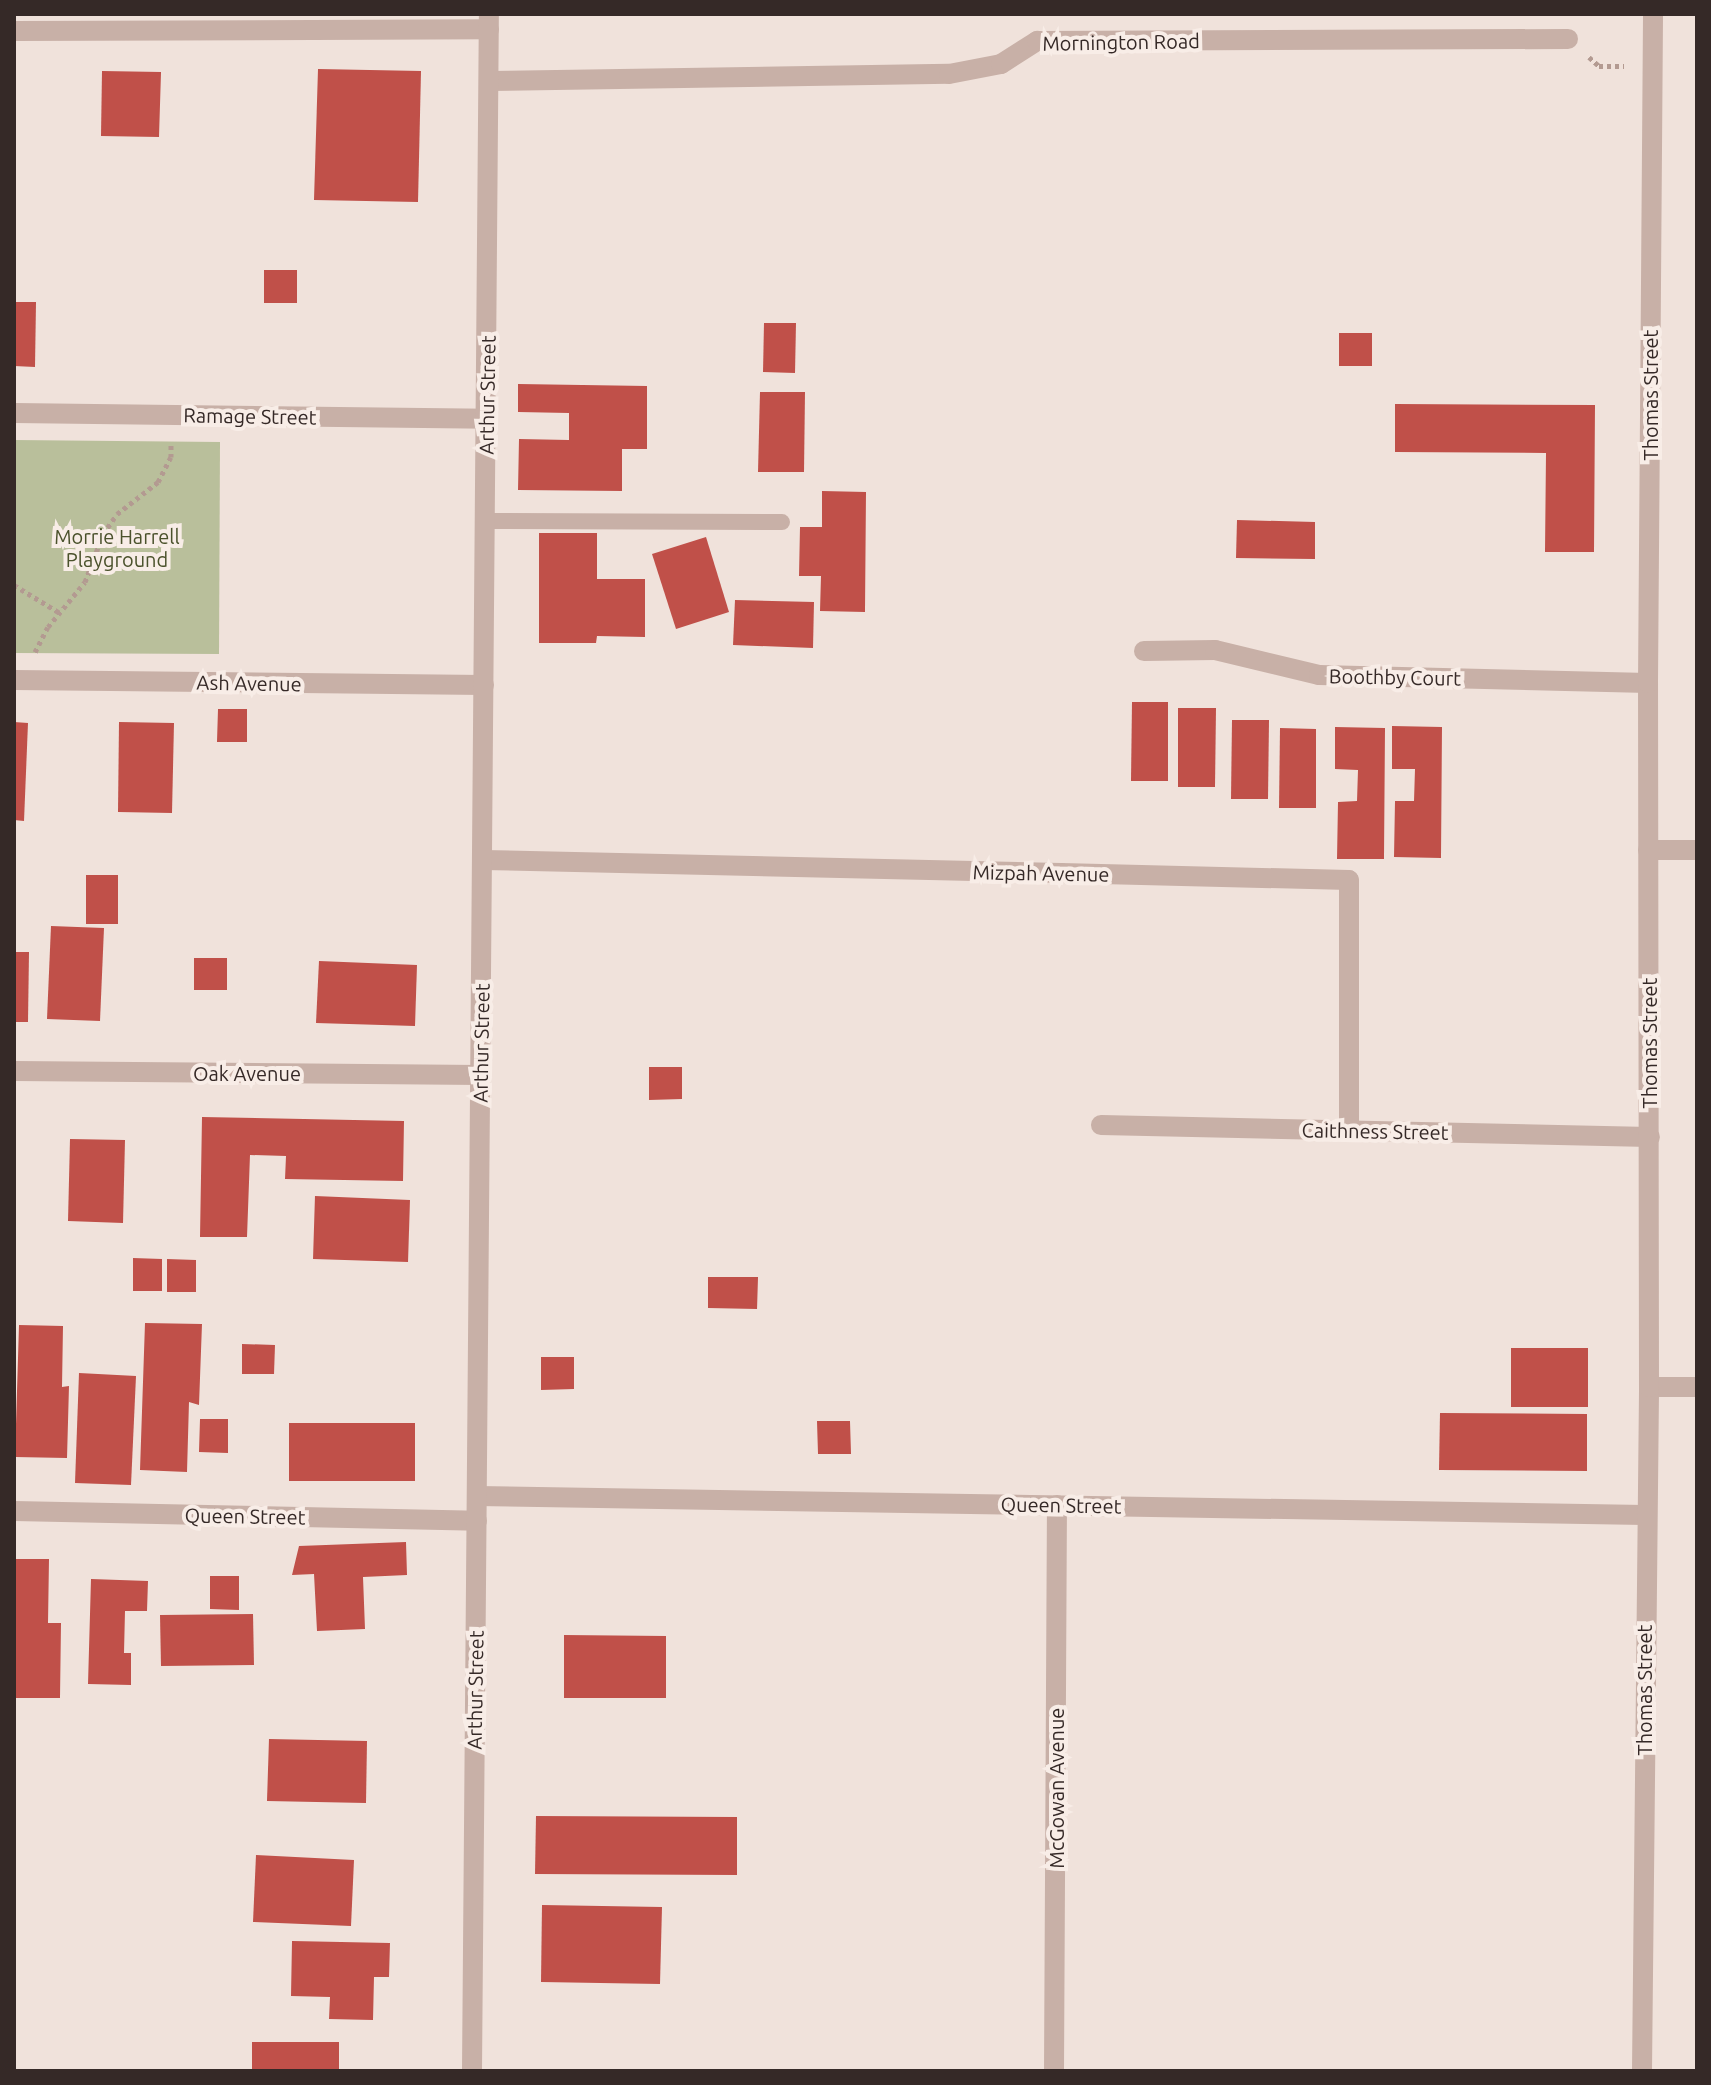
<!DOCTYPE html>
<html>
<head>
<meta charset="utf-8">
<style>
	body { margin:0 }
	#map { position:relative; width:1711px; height:2085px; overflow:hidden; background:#f0e2db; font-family:Ubuntu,sans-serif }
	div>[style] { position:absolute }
	.green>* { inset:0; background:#b9bf9b }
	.building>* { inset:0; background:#c05049 }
	.path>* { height:5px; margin-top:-2.5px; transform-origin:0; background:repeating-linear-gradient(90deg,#b39a91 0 4px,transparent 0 8px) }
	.service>* { height:16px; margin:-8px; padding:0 8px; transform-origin:8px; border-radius:8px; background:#c8b0a7 }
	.pedestrian>* { height:20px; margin:-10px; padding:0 10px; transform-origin:10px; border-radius:10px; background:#c8b0a7 }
	.minor>* { height:20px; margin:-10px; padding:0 10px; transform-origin:10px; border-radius:10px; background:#c8b0a7 }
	span { translate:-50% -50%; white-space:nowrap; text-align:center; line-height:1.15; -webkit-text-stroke:8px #f8ede7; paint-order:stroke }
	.street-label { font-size:20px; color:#352927 }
	.park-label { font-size:20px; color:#4b522c }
	.frame { position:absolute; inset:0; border:16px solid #352927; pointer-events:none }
</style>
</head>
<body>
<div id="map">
	<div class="green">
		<i style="clip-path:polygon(14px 440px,220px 442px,219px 654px,14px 653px)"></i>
	</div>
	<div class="building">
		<i style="clip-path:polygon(318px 69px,421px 71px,418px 202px,314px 200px)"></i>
		<i style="clip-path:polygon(102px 71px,161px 72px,159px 137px,101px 136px)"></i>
		<i style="clip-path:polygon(264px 270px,297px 270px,297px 303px,264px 303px)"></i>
		<i style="clip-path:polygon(14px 302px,36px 302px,35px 367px,14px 366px)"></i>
		<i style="clip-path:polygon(764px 323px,796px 323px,795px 373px,763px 372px)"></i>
		<i style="clip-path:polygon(1339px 333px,1372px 333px,1372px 366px,1339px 366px)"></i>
		<i style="clip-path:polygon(518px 384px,647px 386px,647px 449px,622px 449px,622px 491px,518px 490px,519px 439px,569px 440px,569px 413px,518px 412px)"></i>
		<i style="clip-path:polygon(760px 392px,805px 392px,804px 472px,758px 472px)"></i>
		<i style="clip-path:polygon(1395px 404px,1595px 405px,1594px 552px,1545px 552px,1546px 453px,1395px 452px)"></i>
		<i style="clip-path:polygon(822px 491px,866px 492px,865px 612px,820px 611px,821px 576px,799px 576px,800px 527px,822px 527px)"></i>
		<i style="clip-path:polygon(1237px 520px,1315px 522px,1315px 559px,1236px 558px)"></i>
		<i style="clip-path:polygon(539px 533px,597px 533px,597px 579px,645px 579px,645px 637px,597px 636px,596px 643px,539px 643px)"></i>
		<i style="clip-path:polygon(706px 537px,729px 612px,676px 629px,652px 554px)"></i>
		<i style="clip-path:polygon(735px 600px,814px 602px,813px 648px,733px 645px)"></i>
		<i style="clip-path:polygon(1132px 702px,1168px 702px,1168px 781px,1131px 781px)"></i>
		<i style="clip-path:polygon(1178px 708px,1216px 708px,1215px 787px,1178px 787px)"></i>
		<i style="clip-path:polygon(218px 709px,247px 709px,247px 742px,217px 742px)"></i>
		<i style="clip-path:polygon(1232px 720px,1269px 720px,1268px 799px,1231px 799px)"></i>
		<i style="clip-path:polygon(14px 722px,28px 723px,24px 821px,14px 820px)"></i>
		<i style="clip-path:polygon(119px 722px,174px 723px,172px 813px,118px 812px)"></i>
		<i style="clip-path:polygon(1392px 726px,1442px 727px,1441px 858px,1394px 857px,1395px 801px,1414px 801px,1415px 769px,1392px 769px)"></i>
		<i style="clip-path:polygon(1335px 727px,1385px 728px,1384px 859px,1337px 859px,1338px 802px,1357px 801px,1358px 770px,1335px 769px)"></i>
		<i style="clip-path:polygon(1280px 728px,1316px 729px,1316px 808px,1279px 808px)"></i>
		<i style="clip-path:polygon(86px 875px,118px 875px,118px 924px,86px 924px)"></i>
		<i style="clip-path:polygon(51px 926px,104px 928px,100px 1021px,47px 1019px)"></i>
		<i style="clip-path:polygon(14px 952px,29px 952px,28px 1022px,14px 1022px)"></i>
		<i style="clip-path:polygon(194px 958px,227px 958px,227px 990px,194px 990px)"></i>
		<i style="clip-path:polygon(319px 961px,417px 965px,415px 1026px,316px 1023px)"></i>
		<i style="clip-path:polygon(649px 1067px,682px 1067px,682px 1099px,649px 1100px)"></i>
		<i style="clip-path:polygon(202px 1117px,404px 1121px,403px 1181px,285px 1179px,286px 1156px,250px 1155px,247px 1237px,200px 1237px)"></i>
		<i style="clip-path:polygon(70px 1139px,125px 1140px,123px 1223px,68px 1221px)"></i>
		<i style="clip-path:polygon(315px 1196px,410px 1200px,408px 1262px,313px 1259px)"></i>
		<i style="clip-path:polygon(133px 1258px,162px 1259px,162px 1291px,133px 1291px)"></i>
		<i style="clip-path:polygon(167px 1259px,196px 1260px,196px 1292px,167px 1292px)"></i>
		<i style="clip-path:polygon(708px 1277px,758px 1277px,757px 1309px,708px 1308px)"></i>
		<i style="clip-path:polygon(145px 1323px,202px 1324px,199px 1405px,189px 1402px,187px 1472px,140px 1470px)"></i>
		<i style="clip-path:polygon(19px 1325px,63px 1326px,62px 1387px,69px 1386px,67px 1458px,15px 1457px)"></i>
		<i style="clip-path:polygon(242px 1344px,275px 1345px,274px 1374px,242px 1374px)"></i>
		<i style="clip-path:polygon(1511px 1348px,1588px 1348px,1588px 1407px,1511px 1407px)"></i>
		<i style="clip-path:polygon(541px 1357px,574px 1357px,574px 1389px,541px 1390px)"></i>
		<i style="clip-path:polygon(79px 1373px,136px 1376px,131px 1485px,75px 1483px)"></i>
		<i style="clip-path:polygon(1440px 1413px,1587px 1414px,1587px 1471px,1439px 1470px)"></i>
		<i style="clip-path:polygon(200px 1419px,228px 1419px,228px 1453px,199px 1452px)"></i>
		<i style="clip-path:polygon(817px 1421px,850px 1421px,851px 1454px,818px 1454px)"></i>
		<i style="clip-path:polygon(289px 1423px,415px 1423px,415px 1481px,289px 1481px)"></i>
		<i style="clip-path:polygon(406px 1542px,407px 1575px,363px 1577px,365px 1629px,317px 1631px,314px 1574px,292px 1575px,299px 1546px)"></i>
		<i style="clip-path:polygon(14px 1559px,49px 1559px,48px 1623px,61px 1623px,60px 1698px,14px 1698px)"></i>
		<i style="clip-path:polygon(210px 1576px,239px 1576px,239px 1610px,210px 1609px)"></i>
		<i style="clip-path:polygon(91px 1579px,148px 1581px,147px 1611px,125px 1611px,124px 1653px,131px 1653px,131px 1685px,88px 1684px)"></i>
		<i style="clip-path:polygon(253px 1614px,254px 1665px,161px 1666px,160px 1615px)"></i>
		<i style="clip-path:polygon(564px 1635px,666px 1636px,666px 1698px,564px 1698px)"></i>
		<i style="clip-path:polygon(269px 1739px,367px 1741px,366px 1803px,267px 1801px)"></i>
		<i style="clip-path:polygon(536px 1816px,737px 1817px,737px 1875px,535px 1874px)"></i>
		<i style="clip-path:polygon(256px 1855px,354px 1860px,351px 1926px,253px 1922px)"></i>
		<i style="clip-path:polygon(542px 1905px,662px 1907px,660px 1984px,541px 1982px)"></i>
		<i style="clip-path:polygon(292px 1941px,390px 1943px,389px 1977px,374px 1977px,373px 2020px,329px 2019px,330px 1997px,291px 1996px)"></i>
		<i style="clip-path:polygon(252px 2042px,339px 2042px,339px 2071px,252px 2071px)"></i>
	</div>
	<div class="path">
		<i style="left:1589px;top:57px;width:13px;rotate:42deg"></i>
		<i style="left:1599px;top:66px;width:25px"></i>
		<i style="left:14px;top:585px;width:54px;rotate:31.3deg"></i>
		<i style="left:35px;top:652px;width:28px;rotate:-63deg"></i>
		<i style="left:48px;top:627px;width:58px;rotate:-50.6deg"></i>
		<i style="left:85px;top:582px;width:51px;rotate:-69.4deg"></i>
		<i style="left:103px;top:534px;width:24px;rotate:-55deg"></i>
		<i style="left:117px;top:514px;width:52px;rotate:-38deg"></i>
		<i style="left:158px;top:482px;width:28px;rotate:-63deg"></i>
		<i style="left:171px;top:457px;width:15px;rotate:-90deg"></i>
	</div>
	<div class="service">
		<i style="left:485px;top:521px;width:297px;rotate:0.2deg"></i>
	</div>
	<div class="pedestrian">
		<i style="left:1061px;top:873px;width:288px;rotate:1.4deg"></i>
		<i style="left:1349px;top:880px;width:251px;rotate:90deg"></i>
	</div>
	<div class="minor">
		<i style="left:14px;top:31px;width:475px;rotate:-0.2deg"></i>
		<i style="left:489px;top:81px;width:460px;rotate:-0.9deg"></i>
		<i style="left:949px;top:74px;width:53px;rotate:-10.9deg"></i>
		<i style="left:1001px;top:64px;width:43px;rotate:-32.6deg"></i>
		<i style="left:1037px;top:41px;width:531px;rotate:-0.22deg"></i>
		<i style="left:14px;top:413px;width:473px;rotate:0.7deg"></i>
		<i style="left:1144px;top:651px;width:71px;rotate:-0.8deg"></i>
		<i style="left:1215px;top:650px;width:107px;rotate:13.5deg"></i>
		<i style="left:1319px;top:675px;width:329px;rotate:1.4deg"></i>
		<i style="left:14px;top:680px;width:470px;rotate:0.6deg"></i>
		<i style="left:1648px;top:850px;width:49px"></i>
		<i style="left:483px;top:860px;width:578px;rotate:1.29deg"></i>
		<i style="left:14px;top:1071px;width:466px;rotate:0.5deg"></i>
		<i style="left:1101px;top:1125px;width:549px;rotate:1.25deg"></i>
		<i style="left:1649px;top:1387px;width:48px"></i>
		<i style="left:477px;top:1496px;width:1168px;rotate:0.93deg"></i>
		<i style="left:14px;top:1511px;width:463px;rotate:1.2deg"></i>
		<i style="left:472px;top:2071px;width:2057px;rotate:-89.53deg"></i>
		<i style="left:1054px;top:2071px;width:566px;rotate:-89.7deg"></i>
		<i style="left:1642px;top:2071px;width:684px;rotate:-89.41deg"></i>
		<i style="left:1649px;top:1387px;width:704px;rotate:-90.08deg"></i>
		<i style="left:1648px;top:683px;width:669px;rotate:-89.57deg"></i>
	</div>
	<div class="street-label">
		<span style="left:1121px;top:42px;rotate:-1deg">Mornington Road</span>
		<span style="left:487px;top:395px;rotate:-89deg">Arthur Street</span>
		<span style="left:1650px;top:395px;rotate:-90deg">Thomas Street</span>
		<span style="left:250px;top:416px;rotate:1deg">Ramage Street</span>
		<span style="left:1395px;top:677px;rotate:1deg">Boothby Court</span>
		<span style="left:249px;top:683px;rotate:1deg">Ash Avenue</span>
		<span style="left:1041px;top:873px;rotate:1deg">Mizpah Avenue</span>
		<span style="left:481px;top:1043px;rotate:-89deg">Arthur Street</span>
		<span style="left:1649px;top:1043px;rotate:-90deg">Thomas Street</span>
		<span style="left:247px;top:1073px">Oak Avenue</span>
		<span style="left:1375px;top:1131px;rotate:1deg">Caithness Street</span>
		<span style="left:1061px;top:1505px;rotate:1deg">Queen Street</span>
		<span style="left:245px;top:1516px;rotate:1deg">Queen Street</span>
		<span style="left:475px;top:1690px;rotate:-89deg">Arthur Street</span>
		<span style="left:1644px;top:1690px;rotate:-90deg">Thomas Street</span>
		<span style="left:1056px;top:1788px;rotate:-90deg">McGowan Avenue</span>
	</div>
	<div class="park-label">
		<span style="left:117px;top:548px">Morrie Harrell<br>Playground</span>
	</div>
	<div class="frame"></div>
</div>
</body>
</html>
